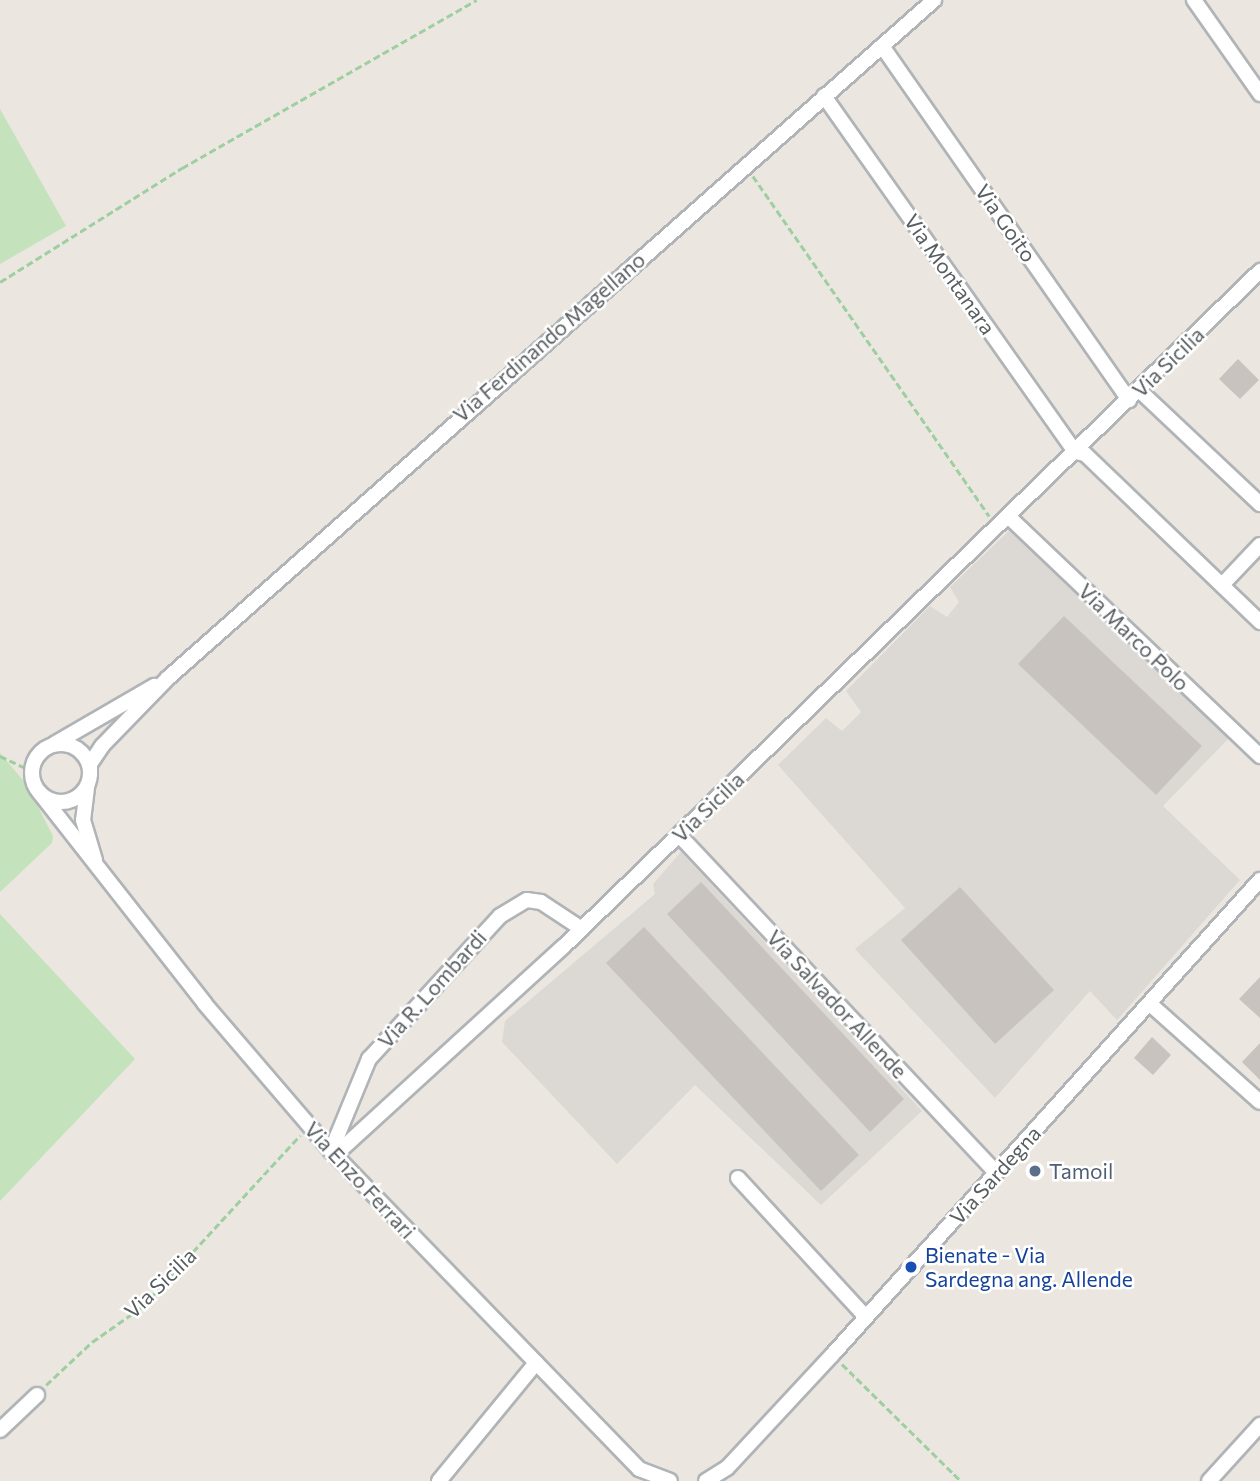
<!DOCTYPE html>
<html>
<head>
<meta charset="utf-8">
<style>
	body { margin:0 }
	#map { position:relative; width:1260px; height:1481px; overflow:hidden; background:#ebe6df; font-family:Commissioner,sans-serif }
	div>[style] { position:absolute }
	.industrial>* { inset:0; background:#dcd8d4 }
	.green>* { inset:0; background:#c4e3bc }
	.building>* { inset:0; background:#c8c3bf }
	.path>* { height:2.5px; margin-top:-1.25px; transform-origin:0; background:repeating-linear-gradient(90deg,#9dcfa0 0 7px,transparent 0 10.5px) }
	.roads { filter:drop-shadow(2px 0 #b0b4b7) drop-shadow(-2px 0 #b0b4b7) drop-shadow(0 2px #b0b4b7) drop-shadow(0 -2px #b0b4b7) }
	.minor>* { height:14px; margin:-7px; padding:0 7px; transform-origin:7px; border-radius:7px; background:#fff }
	.minor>.ring { margin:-7px; padding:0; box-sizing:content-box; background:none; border:14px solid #fff; border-radius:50% }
	.dots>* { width:19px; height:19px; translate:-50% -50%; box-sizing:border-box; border:4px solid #fff; border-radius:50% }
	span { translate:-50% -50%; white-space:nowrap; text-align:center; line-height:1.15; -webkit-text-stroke:5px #fff; paint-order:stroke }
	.street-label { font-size:21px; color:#585e60 }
	.service-label { font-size:21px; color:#4e5e75 }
	.left { translate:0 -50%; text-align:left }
	.transit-label { font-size:21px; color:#164399 }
</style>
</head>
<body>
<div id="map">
	<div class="industrial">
		<i style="clip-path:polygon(1010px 530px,1229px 738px,1163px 806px,1240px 880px,1117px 1020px,1090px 991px,995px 1098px,855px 949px,905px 908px,778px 765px,826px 718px,842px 731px,861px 712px,846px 691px,930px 606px,947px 617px,959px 602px,950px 587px)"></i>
		<i style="clip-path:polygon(681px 852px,922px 1111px,821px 1205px,695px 1085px,617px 1164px,502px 1042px,505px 1021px,655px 894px,653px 884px)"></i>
	</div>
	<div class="green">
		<i style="clip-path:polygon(0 109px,66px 226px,0 264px)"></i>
		<i style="clip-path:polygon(0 753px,27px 785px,53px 836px,52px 843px,0 892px)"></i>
		<i style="clip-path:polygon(0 914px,135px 1059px,0 1201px)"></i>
	</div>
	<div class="building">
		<i style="clip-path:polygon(1238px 359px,1259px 380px,1240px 399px,1219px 379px)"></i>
		<i style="clip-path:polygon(1064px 616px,1202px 746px,1156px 795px,1018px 664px)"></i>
		<i style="clip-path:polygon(701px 882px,904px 1099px,870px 1132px,667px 914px)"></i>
		<i style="clip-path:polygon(960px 887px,1054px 990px,995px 1044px,901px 940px)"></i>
		<i style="clip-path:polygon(644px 927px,859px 1155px,821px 1191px,606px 963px)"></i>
		<i style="clip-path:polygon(1260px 977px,1260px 1018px,1239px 999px)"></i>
		<i style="clip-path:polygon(1152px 1037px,1171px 1055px,1153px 1075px,1134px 1058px)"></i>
		<i style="clip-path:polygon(1260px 1043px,1260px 1080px,1242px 1062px)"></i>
	</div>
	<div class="path">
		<i style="left:753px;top:176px;width:414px;rotate:55.2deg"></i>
		<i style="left:0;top:282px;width:215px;rotate:-32.1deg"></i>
		<i style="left:182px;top:168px;width:339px;rotate:-29.7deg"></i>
		<i style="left:0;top:756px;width:35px;rotate:25deg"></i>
		<i style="left:842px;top:1364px;width:167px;rotate:44.5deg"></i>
		<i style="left:46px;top:1385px;width:63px;rotate:-43.1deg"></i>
		<i style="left:92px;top:1342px;width:62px;rotate:-35.2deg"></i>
		<i style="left:143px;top:1306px;width:232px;rotate:-47.4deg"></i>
	</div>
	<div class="roads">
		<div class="minor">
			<i style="left:1194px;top:0;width:115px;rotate:54.9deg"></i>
			<i style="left:882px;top:46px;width:432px;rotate:55.1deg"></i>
			<i style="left:824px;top:96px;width:436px;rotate:54.8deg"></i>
			<i style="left:1075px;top:452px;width:10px;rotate:11deg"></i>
			<i style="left:1085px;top:454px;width:243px;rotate:43.8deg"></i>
			<i style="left:1140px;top:391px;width:165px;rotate:43.3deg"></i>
			<i style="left:1009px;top:517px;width:347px;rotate:43.6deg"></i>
			<i style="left:1222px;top:585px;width:55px;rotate:-46.5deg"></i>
			<i class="ring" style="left:32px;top:744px;width:44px;height:44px"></i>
			<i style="left:54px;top:744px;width:116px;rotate:-30.1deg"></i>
			<i style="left:90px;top:774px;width:10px;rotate:-90deg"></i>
			<i style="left:90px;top:764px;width:22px;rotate:-56deg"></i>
			<i style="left:102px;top:746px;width:95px;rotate:-45.9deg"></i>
			<i style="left:168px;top:678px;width:1023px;rotate:-41.51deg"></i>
			<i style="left:87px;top:788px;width:32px;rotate:97deg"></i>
			<i style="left:83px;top:820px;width:42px;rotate:73.3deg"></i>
			<i style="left:39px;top:792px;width:269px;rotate:51.9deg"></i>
			<i style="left:205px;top:1004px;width:194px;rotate:49.4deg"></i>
			<i style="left:331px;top:1151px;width:443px;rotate:45.9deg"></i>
			<i style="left:639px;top:1469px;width:33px;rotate:21deg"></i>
			<i style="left:679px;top:835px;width:463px;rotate:46.8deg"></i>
			<i style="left:1150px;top:1004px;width:147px;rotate:41.7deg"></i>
			<i style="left:331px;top:1151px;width:100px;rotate:-67.6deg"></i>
			<i style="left:369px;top:1059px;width:194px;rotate:-47.5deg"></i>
			<i style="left:500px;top:916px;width:31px;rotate:-31deg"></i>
			<i style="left:527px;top:900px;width:14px;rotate:8deg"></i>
			<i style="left:541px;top:902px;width:49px;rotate:33.4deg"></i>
			<i style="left:335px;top:1155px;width:310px;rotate:-42.4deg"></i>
			<i style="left:564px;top:946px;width:970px;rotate:-44.12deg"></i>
			<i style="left:738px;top:1178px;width:189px;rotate:47.4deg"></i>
			<i style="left:0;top:1430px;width:51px;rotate:-43.4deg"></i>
			<i style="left:439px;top:1481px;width:153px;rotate:-50.6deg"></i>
			<i style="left:706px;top:1481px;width:25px;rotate:-32deg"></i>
			<i style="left:727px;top:1468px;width:156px;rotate:-47.1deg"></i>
			<i style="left:833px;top:1354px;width:638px;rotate:-47.99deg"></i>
			<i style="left:1209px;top:1481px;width:76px;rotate:-47.7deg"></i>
		</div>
	</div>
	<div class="dots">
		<i style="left:1035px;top:1171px;background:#5c6f8a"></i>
		<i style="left:911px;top:1267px;background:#1a4fb4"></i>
	</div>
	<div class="street-label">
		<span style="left:1006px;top:223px;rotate:55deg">Via Goito</span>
		<span style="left:950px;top:274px;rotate:55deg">Via Montanara</span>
		<span style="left:549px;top:337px;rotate:-41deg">Via Ferdinando Magellano</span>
		<span style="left:1168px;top:362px;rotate:-44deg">Via Sicilia</span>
		<span style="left:1134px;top:637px;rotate:44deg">Via Marco Polo</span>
		<span style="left:708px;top:807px;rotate:-44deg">Via Sicilia</span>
		<span style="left:432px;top:989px;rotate:-48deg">Via R. Lombardi</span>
		<span style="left:837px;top:1004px;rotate:47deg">Via Salvador Allende</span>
		<span style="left:995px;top:1175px;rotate:-48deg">Via Sardegna</span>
		<span style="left:360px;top:1180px;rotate:47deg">Via Enzo Ferrari</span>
		<span style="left:160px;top:1283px;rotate:-44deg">Via Sicilia</span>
	</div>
	<div class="service-label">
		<span class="left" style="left:1049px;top:1171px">Tamoil</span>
	</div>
	<div class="transit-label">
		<span class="left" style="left:925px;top:1267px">Bienate - Via<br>Sardegna ang. Allende</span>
	</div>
</div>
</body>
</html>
